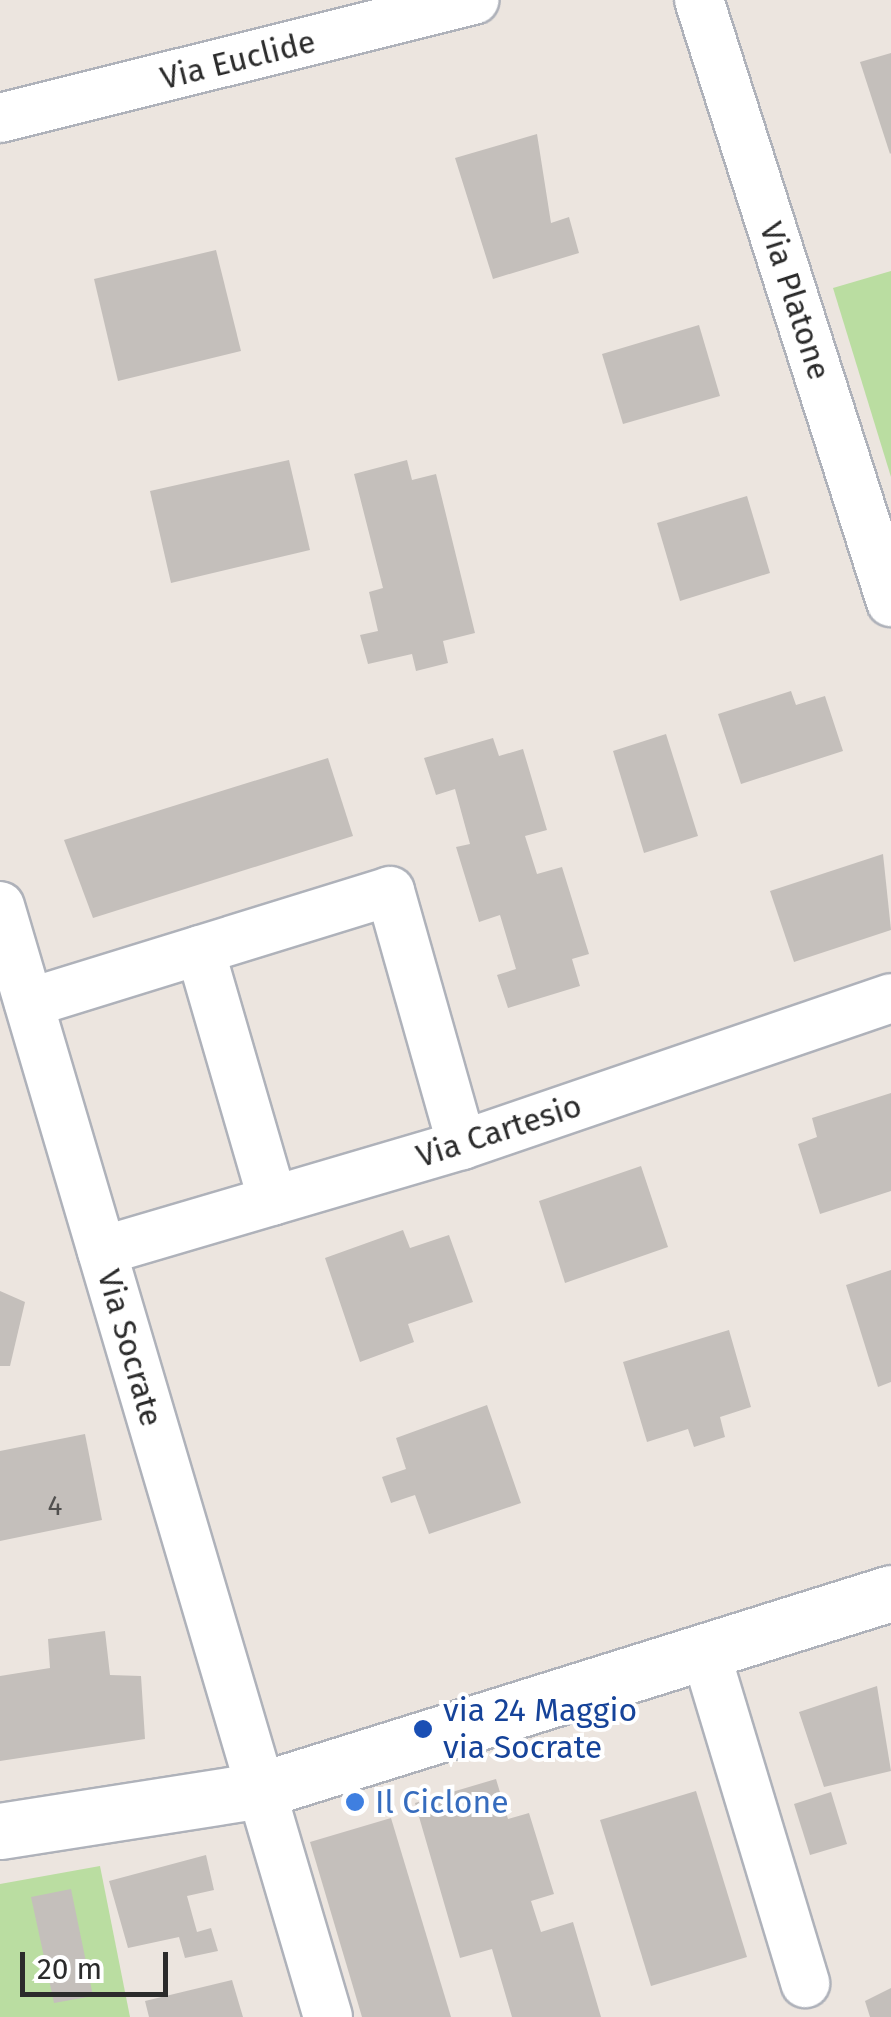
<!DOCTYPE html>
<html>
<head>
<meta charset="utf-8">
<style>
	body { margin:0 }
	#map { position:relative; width:891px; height:2017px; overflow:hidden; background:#ece5df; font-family:"Fira Sans",sans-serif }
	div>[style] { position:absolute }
	.green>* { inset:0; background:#badda1 }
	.building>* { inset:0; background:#c4bfbb }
	.roads { filter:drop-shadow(2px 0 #afb2ba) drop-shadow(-2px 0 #afb2ba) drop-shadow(0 2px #afb2ba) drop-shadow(0 -2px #afb2ba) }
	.street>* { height:48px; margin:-24px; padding:0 24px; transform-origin:24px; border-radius:24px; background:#fff }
	.secondary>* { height:55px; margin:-27.5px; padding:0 27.5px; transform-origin:27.5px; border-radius:27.5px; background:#fff }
	.dots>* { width:28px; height:28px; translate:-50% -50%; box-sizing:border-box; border:5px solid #fff; border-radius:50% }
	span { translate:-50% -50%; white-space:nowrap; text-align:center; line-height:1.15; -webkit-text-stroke:8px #fff; paint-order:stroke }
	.number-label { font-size:28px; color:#51504f }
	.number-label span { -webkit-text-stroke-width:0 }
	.street-label { font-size:32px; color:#2b2b2b }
	.transit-label { font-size:32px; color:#164399 }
	.left { translate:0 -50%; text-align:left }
	.shop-label { font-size:32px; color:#366cbe }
	.scale { position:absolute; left:20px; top:1952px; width:148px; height:45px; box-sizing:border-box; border:5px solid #2b2b2b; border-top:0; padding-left:12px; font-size:30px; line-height:35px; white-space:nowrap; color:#2b2b2b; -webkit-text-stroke:8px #fff; paint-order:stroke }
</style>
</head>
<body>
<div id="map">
	<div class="green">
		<i style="clip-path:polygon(891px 271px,891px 477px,833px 288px)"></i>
		<i style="clip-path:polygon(100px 1866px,130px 2017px,0 2017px,0 1884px)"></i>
	</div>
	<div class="building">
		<i style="clip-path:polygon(891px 53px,891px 153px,890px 154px,860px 62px)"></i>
		<i style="clip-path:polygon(537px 134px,551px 223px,569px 217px,579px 253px,493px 279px,455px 158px)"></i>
		<i style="clip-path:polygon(216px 250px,241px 351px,118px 381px,94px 279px)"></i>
		<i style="clip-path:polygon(699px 325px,720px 396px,623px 424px,602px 354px)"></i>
		<i style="clip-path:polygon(289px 460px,310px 550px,171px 583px,150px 491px)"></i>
		<i style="clip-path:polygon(407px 460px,412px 480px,436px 474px,475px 633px,443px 641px,448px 663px,416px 671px,412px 654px,368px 664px,360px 635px,378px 631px,369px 592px,383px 588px,354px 474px)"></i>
		<i style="clip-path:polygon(747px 496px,770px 573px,680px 601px,657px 523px)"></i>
		<i style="clip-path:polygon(791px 691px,796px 705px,825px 696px,843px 751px,741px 784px,718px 714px)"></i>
		<i style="clip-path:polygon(666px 734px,698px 836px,644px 853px,613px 751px)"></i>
		<i style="clip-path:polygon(493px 738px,499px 756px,523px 749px,547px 830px,525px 836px,537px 874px,562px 867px,589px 954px,572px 959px,580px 986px,508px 1008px,497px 975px,516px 969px,500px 915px,479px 922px,456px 847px,470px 844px,455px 789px,436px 795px,424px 758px)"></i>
		<i style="clip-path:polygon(328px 758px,353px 836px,93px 918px,64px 840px)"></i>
		<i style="clip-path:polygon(883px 854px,891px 930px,794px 962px,770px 891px)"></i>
		<i style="clip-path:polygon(891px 1093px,891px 1191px,820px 1214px,798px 1144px,817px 1137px,812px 1118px)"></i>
		<i style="clip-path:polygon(641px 1166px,668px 1247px,565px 1283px,539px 1201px)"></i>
		<i style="clip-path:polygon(403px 1230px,410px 1248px,449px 1235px,473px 1302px,408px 1324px,414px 1342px,360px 1362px,325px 1258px)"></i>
		<i style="clip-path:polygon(891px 1270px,891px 1382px,878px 1387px,846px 1285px)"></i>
		<i style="clip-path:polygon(0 1291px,25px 1302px,10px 1366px,0 1366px)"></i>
		<i style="clip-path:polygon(729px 1330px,751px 1407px,720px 1417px,725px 1437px,694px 1447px,688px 1429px,647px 1442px,623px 1362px)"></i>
		<i style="clip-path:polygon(487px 1405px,521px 1503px,429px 1534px,415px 1495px,391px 1503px,382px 1477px,406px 1469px,396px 1438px)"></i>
		<i style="clip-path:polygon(85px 1434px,102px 1520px,0 1541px,0 1451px)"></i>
		<i style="clip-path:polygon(105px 1631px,110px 1675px,141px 1676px,145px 1739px,0 1761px,0 1676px,50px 1668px,48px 1639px)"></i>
		<i style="clip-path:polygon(877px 1686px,891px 1771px,824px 1787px,799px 1712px)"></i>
		<i style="clip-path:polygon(496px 1779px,508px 1819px,529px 1813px,554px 1894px,531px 1901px,541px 1932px,573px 1922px,601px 2017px,512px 2017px,492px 1949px,460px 1958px,415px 1803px)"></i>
		<i style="clip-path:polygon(696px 1791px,747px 1957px,651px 1986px,600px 1820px)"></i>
		<i style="clip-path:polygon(831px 1792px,847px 1844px,810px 1855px,794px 1804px)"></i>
		<i style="clip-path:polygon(391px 1818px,451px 2017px,362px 2017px,310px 1842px)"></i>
		<i style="clip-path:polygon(206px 1855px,214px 1890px,187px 1896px,197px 1932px,211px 1928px,218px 1951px,185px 1958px,179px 1937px,128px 1948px,109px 1881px)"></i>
		<i style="clip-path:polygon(71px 1889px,93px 1996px,54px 2003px,31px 1897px)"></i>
		<i style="clip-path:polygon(232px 1980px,243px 2017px,149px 2017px,145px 2001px)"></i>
		<i style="clip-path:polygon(891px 1988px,891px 2017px,870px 2017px,865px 2001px)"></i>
	</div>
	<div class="roads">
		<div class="street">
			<i style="left:699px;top:0;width:632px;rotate:72.31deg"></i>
			<i style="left:0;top:118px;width:489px;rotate:-14deg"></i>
			<i style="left:0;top:906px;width:1158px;rotate:73.55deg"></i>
			<i style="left:200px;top:950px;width:261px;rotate:73.8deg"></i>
			<i style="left:29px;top:1003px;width:378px;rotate:-17.2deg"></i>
			<i style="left:390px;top:891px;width:264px;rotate:74.2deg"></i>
			<i style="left:102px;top:1251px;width:375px;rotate:-16.4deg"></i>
			<i style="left:462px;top:1145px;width:453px;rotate:-18.9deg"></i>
			<i style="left:705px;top:1651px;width:347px;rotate:73.2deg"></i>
		</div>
		<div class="secondary">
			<i style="left:0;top:1831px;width:264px;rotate:-8.9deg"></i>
			<i style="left:261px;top:1790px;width:660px;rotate:-17.36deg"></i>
		</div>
	</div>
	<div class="dots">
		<i style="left:423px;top:1729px;background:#1a4fb4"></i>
		<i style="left:355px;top:1802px;background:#3f7fe0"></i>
	</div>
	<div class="number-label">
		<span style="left:55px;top:1506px">4</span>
	</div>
	<div class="street-label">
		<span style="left:238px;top:60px;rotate:-14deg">Via Euclide</span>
		<span style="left:795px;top:301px;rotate:72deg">Via Platone</span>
		<span style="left:499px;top:1131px;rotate:-18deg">Via Cartesio</span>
		<span style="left:130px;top:1348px;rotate:74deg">Via Socrate</span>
	</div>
	<div class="transit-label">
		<span class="left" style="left:443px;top:1729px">via 24 Maggio<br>via Socrate</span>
	</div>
	<div class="shop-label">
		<span class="left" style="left:375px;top:1802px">Il Ciclone</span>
	</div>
	<div class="scale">20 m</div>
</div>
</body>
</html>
